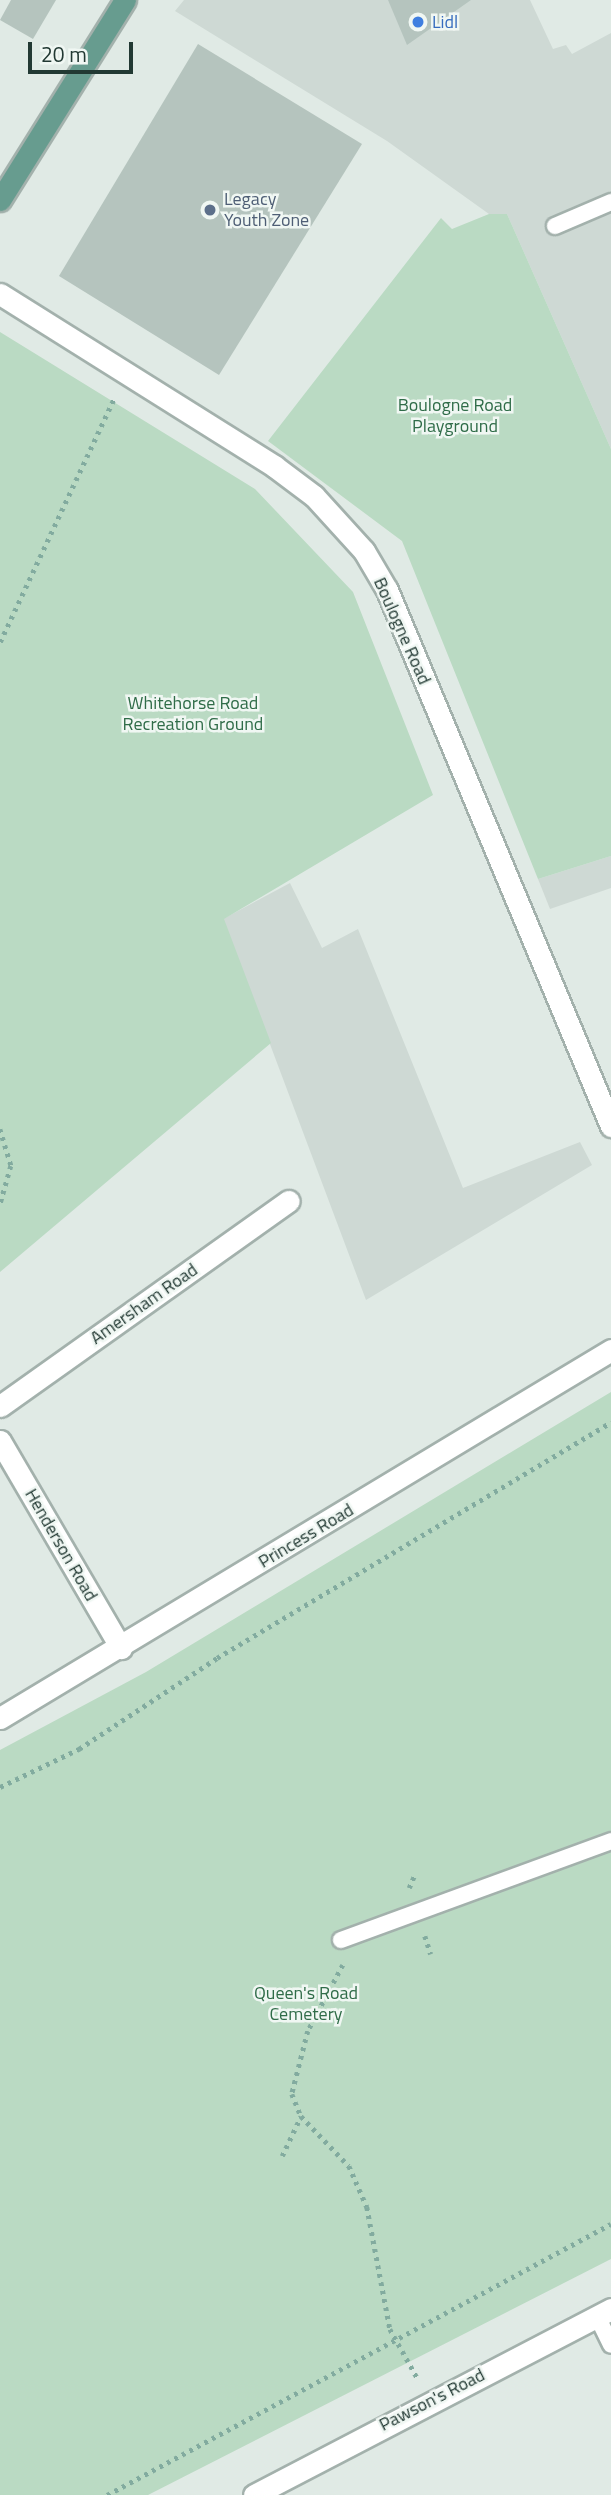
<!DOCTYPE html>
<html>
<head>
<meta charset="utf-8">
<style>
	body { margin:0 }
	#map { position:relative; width:611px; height:2495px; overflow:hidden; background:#e0eae5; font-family:"Titillium Web",sans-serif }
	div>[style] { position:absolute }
	.built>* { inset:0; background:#ced9d4 }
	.green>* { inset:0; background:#badac3 }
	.building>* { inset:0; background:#b5c4be }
	.path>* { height:4.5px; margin-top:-2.25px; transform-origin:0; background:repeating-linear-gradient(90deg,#82ab9f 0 3.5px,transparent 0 8.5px) }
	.roads { filter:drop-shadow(2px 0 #a3b1ac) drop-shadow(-2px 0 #a3b1ac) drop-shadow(0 2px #a3b1ac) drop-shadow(0 -2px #a3b1ac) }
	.service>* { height:16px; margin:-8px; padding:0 8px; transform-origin:8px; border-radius:8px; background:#fff }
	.minor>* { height:21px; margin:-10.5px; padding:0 10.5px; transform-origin:10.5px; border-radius:10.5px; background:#fff }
	.tertiary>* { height:21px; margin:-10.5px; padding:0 10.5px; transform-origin:10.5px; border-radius:10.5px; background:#fff }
	.primary>* { height:21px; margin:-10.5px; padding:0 10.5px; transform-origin:10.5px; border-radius:10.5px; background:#679c8f }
	.dots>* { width:19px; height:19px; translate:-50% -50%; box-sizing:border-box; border:4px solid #f0f7f3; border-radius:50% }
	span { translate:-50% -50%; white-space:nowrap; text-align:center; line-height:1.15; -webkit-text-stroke:5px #f0f7f3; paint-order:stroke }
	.shop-label { font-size:18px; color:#366cbe }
	.left { translate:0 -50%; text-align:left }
	.service-label { font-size:18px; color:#4e5e75 }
	.park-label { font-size:18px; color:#2f6c48 }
	.street-label { font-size:18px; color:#223933 }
	.scale { position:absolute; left:28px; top:42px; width:105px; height:32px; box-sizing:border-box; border:4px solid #223933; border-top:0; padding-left:9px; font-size:21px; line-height:24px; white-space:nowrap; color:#223933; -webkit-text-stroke:5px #f0f7f3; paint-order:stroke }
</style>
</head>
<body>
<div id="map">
	<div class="built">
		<i style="clip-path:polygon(184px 0,530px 0,553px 49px,566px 45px,572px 54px,611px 33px,611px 449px,507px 214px,489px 214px,387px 141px,175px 11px)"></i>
		<i style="clip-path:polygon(611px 856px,611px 888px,550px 909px,538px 879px)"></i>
		<i style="clip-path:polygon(290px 883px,322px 948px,358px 929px,463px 1188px,580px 1142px,592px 1165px,366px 1300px,223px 919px)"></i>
	</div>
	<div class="green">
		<i style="clip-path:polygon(489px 214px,507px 214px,611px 449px,611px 856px,538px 879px,402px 541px,268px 441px,441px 218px,452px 229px)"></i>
		<i style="clip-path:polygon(0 332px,255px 489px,353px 592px,433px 795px,224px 919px,271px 1043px,0 1272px)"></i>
		<i style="clip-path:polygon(611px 1392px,611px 2259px,148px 2495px,0 2495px,0 1750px,146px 1672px)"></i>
	</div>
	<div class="building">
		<i style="clip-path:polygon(11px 0,56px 0,33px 39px,0 20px)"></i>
		<i style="clip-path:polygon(388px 0,471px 0,407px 45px)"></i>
		<i style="clip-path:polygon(198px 44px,362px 144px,219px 375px,59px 276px)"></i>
	</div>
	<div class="path">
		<i style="left:0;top:642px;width:268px;rotate:-64.9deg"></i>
		<i style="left:0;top:1129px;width:39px;rotate:73deg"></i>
		<i style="left:11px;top:1166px;width:41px;rotate:105.8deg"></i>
		<i style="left:0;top:1787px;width:88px;rotate:-25.7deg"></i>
		<i style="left:79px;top:1749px;width:165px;rotate:-33.4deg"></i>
		<i style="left:217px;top:1658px;width:459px;rotate:-30.9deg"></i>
		<i style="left:409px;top:1888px;width:13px;rotate:-67deg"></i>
		<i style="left:425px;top:1936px;width:19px;rotate:72deg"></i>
		<i style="left:343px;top:1965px;width:75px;rotate:117.9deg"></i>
		<i style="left:308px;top:2031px;width:65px;rotate:104.3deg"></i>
		<i style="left:292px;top:2094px;width:24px;rotate:68deg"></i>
		<i style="left:301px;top:2116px;width:69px;rotate:46.2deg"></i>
		<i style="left:349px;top:2166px;width:45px;rotate:66.3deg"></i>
		<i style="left:367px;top:2207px;width:124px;rotate:79.3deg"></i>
		<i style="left:390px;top:2329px;width:57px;rotate:60.8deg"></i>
		<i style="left:282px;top:2156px;width:44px;rotate:-64.6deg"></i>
		<i style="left:107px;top:2495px;width:572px;rotate:-28.27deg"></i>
	</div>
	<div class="roads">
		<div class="service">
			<i style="left:555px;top:226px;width:61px;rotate:-23.2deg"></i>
			<i style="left:341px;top:1940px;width:288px;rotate:-20.1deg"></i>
			<i style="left:597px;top:2316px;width:32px;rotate:64deg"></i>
		</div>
		<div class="minor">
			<i style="left:0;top:294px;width:324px;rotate:32.1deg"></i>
			<i style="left:274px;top:466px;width:50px;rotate:36.9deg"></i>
			<i style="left:314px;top:496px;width:74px;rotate:47.7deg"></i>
			<i style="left:364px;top:551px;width:45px;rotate:59.5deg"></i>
			<i style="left:387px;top:590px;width:581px;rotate:67.32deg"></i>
			<i style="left:0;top:1406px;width:354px;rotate:-35.4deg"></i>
			<i style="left:0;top:1441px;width:240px;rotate:59.7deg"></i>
			<i style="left:0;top:1718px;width:713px;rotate:-31.06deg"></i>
		</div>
		<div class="tertiary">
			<i style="left:254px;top:2495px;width:403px;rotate:-27.5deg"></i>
		</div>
		<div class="primary">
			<i style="left:0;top:200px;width:236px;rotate:-58deg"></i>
		</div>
	</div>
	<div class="dots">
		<i style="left:418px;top:22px;background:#3f7fe0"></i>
		<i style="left:210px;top:210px;background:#5c6f8a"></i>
	</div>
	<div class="shop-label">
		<span class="left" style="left:432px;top:22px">Lidl</span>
	</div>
	<div class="service-label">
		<span class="left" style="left:224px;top:210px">Legacy<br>Youth Zone</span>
	</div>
	<div class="park-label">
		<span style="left:455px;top:416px">Boulogne Road<br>Playground</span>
		<span style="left:193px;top:714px">Whitehorse Road<br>Recreation Ground</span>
		<span style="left:306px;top:2004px">Queen's Road<br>Cemetery</span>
	</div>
	<div class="street-label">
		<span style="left:402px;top:631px;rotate:66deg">Boulogne Road</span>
		<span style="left:144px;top:1304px;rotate:-35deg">Amersham Road</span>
		<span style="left:306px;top:1536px;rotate:-31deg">Princess Road</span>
		<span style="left:61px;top:1545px;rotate:60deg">Henderson Road</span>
		<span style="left:432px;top:2400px;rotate:-27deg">Pawson's Road</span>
	</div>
	<div class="scale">20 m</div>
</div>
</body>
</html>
